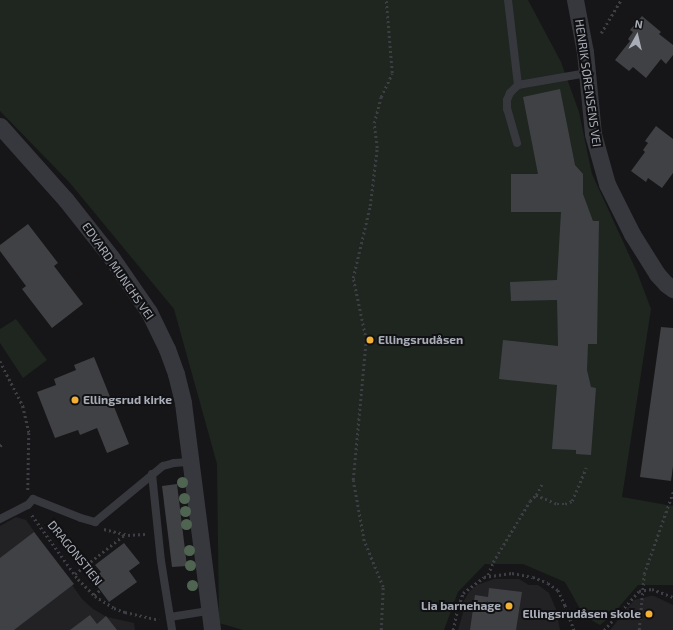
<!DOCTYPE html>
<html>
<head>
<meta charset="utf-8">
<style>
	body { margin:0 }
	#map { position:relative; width:673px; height:630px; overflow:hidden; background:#161618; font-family:"Exo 2",sans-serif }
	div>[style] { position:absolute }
	.built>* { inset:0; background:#222225 }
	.green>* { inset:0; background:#1e261f }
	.building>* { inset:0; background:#404145 }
	.path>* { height:2.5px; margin-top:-1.25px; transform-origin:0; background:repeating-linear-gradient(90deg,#3d3f44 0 2px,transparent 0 5px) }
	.service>* { height:8px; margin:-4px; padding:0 4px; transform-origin:4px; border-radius:4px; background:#37383d }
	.minor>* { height:17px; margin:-8.5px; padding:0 8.5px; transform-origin:8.5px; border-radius:8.5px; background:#37383d }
	.trees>* { width:11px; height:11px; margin:-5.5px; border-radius:50%; background:#506452 }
	.dots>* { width:11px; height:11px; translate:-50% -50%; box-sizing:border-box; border:2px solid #111113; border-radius:50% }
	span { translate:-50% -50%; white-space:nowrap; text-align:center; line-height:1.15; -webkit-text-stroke:4px #111113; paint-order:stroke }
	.street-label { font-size:12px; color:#a8adb8 }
	.poi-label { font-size:12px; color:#a8adb8; font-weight:700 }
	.left { translate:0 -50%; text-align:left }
	.right { translate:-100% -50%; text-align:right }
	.north { position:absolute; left:617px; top:16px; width:40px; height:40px; -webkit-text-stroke:3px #111113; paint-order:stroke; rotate:8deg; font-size:11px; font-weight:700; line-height:16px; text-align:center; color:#a8adb8 }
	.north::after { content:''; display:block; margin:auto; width:14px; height:18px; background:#a8adb8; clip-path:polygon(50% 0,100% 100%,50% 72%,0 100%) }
</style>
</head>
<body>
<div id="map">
	<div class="built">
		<i style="clip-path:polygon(16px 517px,26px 520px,82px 599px,93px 609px,107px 617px,134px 623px,135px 630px,0 630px,0 526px)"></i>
		<i style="clip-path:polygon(494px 579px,519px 579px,529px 585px,538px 585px,549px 593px,556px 609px,560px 630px,458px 630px,463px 613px,462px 604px,469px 592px,477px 585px)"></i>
		<i style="clip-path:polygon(650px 596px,654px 596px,673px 605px,673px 630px,610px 630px,634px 600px)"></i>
	</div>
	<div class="green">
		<i style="clip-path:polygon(0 0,528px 0,561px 62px,579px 112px,592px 174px,637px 272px,651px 309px,622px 497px,673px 506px,673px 585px,638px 585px,612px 615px,600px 625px,584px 616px,565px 582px,523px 564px,485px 564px,458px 592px,444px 630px,243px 630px,219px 623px,217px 464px,174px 309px,70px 183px,0 111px)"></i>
		<i style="clip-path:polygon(16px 319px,47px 360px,23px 378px,0 343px,0 329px)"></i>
	</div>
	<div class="building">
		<i style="clip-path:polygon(642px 16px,661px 32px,659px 34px,673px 45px,673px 55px,666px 64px,661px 59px,646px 78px,633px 67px,629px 71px,615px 60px,630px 41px,628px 39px,633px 32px,630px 30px)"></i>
		<i style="clip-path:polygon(560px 89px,575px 165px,583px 174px,583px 194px,593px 221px,599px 221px,597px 344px,588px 344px,587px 370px,591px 387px,596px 388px,591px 455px,576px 454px,576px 450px,552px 449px,557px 385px,499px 379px,503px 340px,558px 346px,557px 300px,511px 301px,510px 282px,557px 280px,561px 212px,511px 212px,511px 174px,538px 174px,523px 97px)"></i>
		<i style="clip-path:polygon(656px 126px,673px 139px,673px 173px,662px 188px,648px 178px,646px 182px,631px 171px,645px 152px,643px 150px,648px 143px,645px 141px)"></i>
		<i style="clip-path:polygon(28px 224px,58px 263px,54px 266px,83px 304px,52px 328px,22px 289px,26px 286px,0 251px,0 245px)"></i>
		<i style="clip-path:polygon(661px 327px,673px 328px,673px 466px,671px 481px,640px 477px)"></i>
		<i style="clip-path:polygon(94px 357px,129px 444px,107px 453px,97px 428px,80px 435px,78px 430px,55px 438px,37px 392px,56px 385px,54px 379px,76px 370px,74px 365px)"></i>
		<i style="clip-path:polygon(177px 484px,187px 566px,172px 567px,162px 486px)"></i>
		<i style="clip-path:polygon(34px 532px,74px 584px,14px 630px,0 630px,0 558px)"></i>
		<i style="clip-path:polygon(124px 543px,140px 563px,129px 571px,137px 582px,109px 602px,92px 579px,101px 572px,95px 565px)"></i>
		<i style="clip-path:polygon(489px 588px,522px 592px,516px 630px,470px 630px,475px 595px,488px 597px)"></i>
		<i style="clip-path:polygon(90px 615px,97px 624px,106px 616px,117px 630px,70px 630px)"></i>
	</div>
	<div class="path">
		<i style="left:601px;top:33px;width:39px;rotate:-59deg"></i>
		<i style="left:0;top:361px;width:51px;rotate:62.9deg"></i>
		<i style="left:23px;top:406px;width:28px;rotate:77deg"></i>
		<i style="left:29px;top:433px;width:58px;rotate:91deg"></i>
		<i style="left:0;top:446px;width:4px;rotate:-45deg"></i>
		<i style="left:536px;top:495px;width:13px;rotate:-61deg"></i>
		<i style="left:32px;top:515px;width:79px;rotate:54.3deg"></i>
		<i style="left:78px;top:579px;width:24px;rotate:45deg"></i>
		<i style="left:95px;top:596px;width:22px;rotate:32deg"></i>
		<i style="left:114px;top:608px;width:12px;rotate:20deg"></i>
		<i style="left:125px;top:612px;width:35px;rotate:13deg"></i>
		<i style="left:104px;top:529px;width:25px;rotate:14deg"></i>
		<i style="left:128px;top:535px;width:17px;rotate:-3deg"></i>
		<i style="left:75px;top:574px;width:63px;rotate:-38.5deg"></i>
		<i style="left:488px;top:575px;width:14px;rotate:-69deg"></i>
		<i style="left:493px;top:562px;width:71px;rotate:-58.8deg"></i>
		<i style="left:530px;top:501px;width:8px;rotate:-45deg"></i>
		<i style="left:536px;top:495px;width:23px;rotate:23deg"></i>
		<i style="left:557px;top:504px;width:8px"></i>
		<i style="left:565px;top:504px;width:8px;rotate:-23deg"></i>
		<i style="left:572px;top:501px;width:36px;rotate:-67deg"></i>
		<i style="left:94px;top:595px;width:8px;rotate:-40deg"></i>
		<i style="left:381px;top:630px;width:43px;rotate:-87.3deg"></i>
		<i style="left:383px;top:587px;width:50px;rotate:-112.4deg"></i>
		<i style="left:364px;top:541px;width:62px;rotate:-100.2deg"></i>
		<i style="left:353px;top:480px;width:141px;rotate:-84.7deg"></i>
		<i style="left:366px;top:340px;width:63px;rotate:-101.8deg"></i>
		<i style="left:353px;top:278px;width:74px;rotate:-76.7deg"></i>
		<i style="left:370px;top:206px;width:58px;rotate:-83.1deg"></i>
		<i style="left:377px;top:148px;width:25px;rotate:-97deg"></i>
		<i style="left:374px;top:123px;width:27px;rotate:-75deg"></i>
		<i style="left:381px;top:97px;width:26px;rotate:-65deg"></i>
		<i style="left:392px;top:73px;width:73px;rotate:-94.7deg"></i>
		<i style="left:453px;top:630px;width:19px;rotate:-78deg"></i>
		<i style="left:457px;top:611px;width:19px;rotate:-72deg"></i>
		<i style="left:463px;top:593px;width:26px;rotate:-37deg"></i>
		<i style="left:484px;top:577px;width:28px;rotate:-8deg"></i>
		<i style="left:512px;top:573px;width:21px;rotate:11deg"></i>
		<i style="left:533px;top:577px;width:16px;rotate:22deg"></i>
		<i style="left:548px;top:583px;width:12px;rotate:35deg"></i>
		<i style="left:558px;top:590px;width:17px;rotate:65deg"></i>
		<i style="left:565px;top:605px;width:27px;rotate:70deg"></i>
		<i style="left:604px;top:630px;width:52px;rotate:-48.1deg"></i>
		<i style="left:639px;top:591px;width:13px;rotate:-9deg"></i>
		<i style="left:652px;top:589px;width:22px;rotate:21deg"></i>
		<i style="left:639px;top:630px;width:56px;rotate:-84.9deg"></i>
		<i style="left:644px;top:574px;width:87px;rotate:-70.5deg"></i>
	</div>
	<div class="service">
		<i style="left:508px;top:0;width:86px;rotate:83.3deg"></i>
		<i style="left:518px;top:85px;width:70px;rotate:-9.9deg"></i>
		<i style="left:517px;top:143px;width:35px;rotate:-106deg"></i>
		<i style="left:507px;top:109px;width:9px;rotate:-90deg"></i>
		<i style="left:507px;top:100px;width:8px;rotate:-67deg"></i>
		<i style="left:510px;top:93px;width:11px;rotate:-45deg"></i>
		<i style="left:152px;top:474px;width:87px;rotate:84.1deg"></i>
		<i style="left:161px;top:561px;width:70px;rotate:80.9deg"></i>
		<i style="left:0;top:519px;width:31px;rotate:-27deg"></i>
		<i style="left:28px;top:505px;width:8px;rotate:-50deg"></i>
		<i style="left:33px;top:499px;width:52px;rotate:21.6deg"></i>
		<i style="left:81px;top:518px;width:15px;rotate:16deg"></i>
		<i style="left:95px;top:522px;width:88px;rotate:-39.5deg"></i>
		<i style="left:163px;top:466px;width:11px;rotate:-15deg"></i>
		<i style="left:174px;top:463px;width:16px;rotate:-4deg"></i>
		<i style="left:170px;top:617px;width:39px;rotate:-9deg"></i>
	</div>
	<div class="minor">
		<i style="left:575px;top:0;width:53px;rotate:79.1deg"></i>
		<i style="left:585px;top:52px;width:82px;rotate:84.4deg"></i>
		<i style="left:593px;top:134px;width:52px;rotate:74.4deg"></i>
		<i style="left:607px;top:184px;width:56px;rotate:63.4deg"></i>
		<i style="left:632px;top:234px;width:47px;rotate:58deg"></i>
		<i style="left:657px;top:274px;width:13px;rotate:48deg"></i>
		<i style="left:666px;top:284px;width:9px;rotate:36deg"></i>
		<i style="left:0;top:126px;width:99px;rotate:48.3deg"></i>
		<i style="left:66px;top:200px;width:73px;rotate:51.7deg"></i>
		<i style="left:111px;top:257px;width:67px;rotate:55.4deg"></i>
		<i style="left:149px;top:312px;width:41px;rotate:64.1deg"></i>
		<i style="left:167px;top:349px;width:27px;rotate:70deg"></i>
		<i style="left:176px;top:374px;width:30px;rotate:76deg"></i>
		<i style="left:183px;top:403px;width:229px;rotate:82.7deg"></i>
	</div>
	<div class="trees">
		<i style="left:182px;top:482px"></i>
		<i style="left:184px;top:498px"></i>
		<i style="left:185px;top:511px"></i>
		<i style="left:186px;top:524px"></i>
		<i style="left:189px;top:550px"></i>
		<i style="left:190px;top:565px"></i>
		<i style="left:192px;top:585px"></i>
	</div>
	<div class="dots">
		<i style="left:370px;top:340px;background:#f2b134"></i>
		<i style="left:75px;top:400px;background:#f2b134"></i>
		<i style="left:509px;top:606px;background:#f2b134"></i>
		<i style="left:649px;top:614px;background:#f2b134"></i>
	</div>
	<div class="street-label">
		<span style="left:588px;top:83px;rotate:82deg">HENRIK SØRENSENS VEI</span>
		<span style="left:118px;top:271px;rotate:55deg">EDVARD MUNCHS VEI</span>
		<span style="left:75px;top:553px;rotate:51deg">DRAGONSTIEN</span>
	</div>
	<div class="poi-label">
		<span class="left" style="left:378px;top:340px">Ellingsrudåsen</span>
		<span class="left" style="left:83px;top:400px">Ellingsrud kirke</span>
		<span class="right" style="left:501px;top:606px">Lia barnehage</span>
		<span class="right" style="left:641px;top:614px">Ellingsrudåsen skole</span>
	</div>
	<div class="north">N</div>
</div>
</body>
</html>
